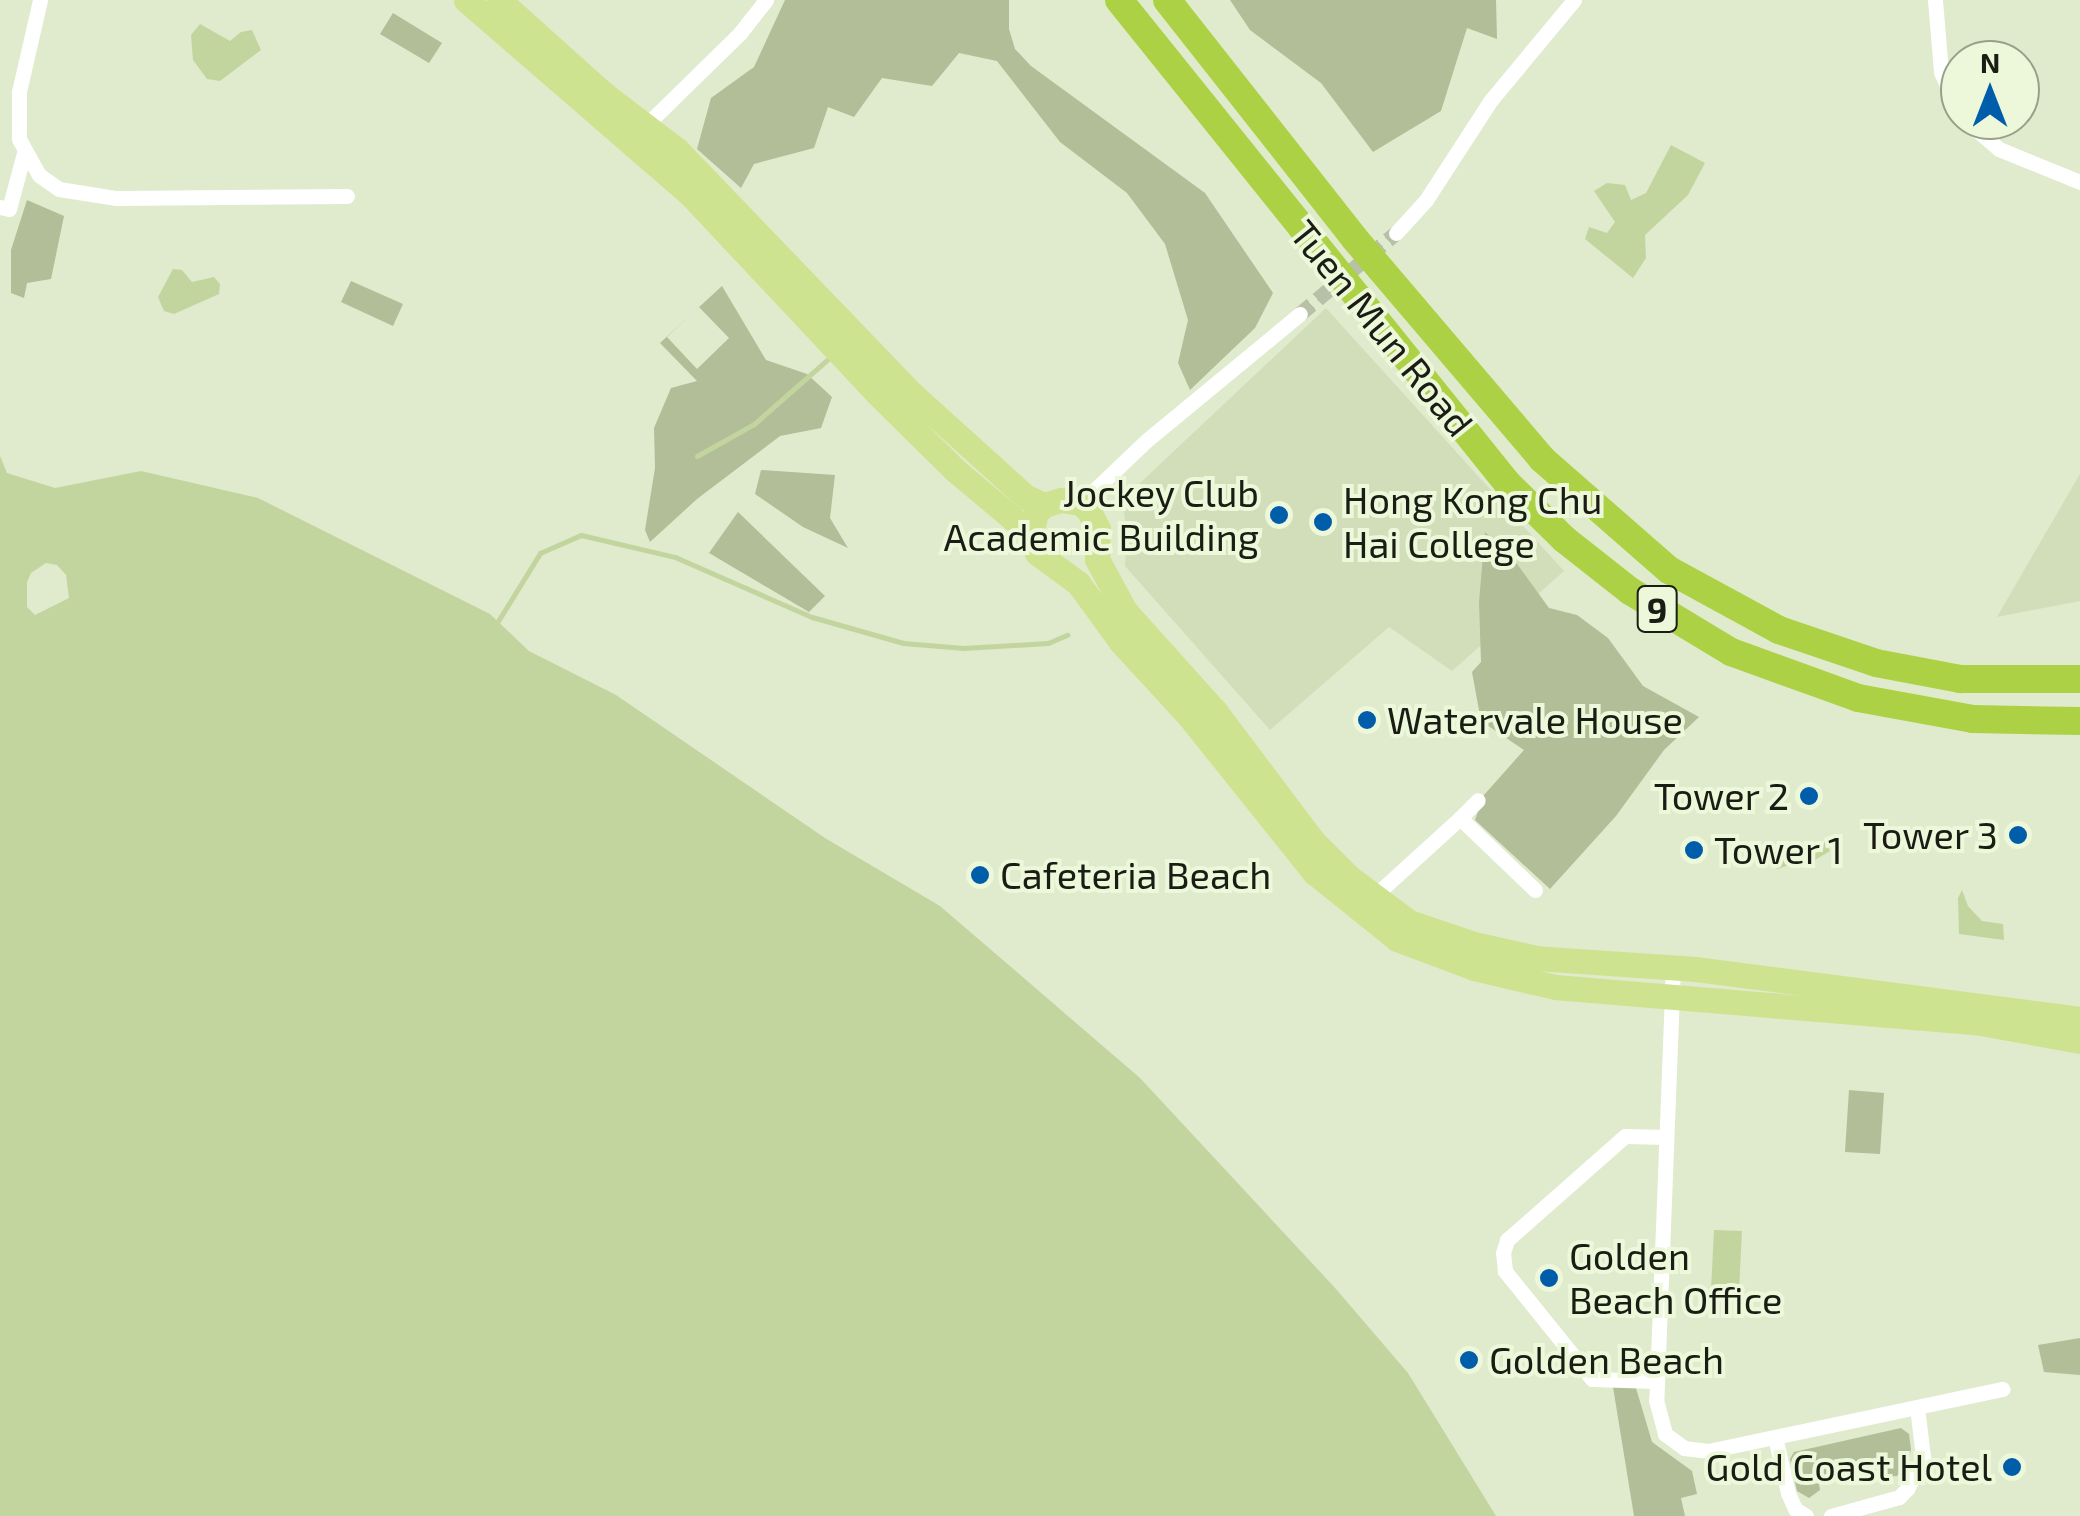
<!DOCTYPE html>
<html>
<head>
<meta charset="utf-8">
<style>
	body { margin:0 }
	#map { position:relative; width:2080px; height:1516px; overflow:hidden; background:#e0eacd; font-family:"Exo 2",sans-serif }
	div>[style] { position:absolute }
	.built>* { inset:0; background:#d2deba }
	.green>* { inset:0; background:#b1be98 }
	.water>* { inset:0; background:#c3d59f }
	.stream>* { height:5px; margin:-2.5px; padding:0 2.5px; transform-origin:2.5px; border-radius:2.5px; background:#c3d59f }
	.street-tunnel>* { height:15px; margin-top:-7.5px; transform-origin:0; background:repeating-linear-gradient(90deg,#b8c1a8 0 15px,transparent 0 23px) }
	.street>* { height:15px; margin:-7.5px; padding:0 7.5px; transform-origin:7.5px; border-radius:7.5px; background:#fff }
	.primary>* { height:25px; margin:-12.5px; padding:0 12.5px; transform-origin:12.5px; border-radius:12.5px; background:#cee38f }
	.highway>* { height:28px; margin:-14px; padding:0 14px; transform-origin:14px; border-radius:14px; background:#add145 }
	.dots>* { width:28px; height:28px; translate:-50% -50%; box-sizing:border-box; border:5px solid #edf7da; border-radius:50% }
	span { translate:-50% -50%; white-space:nowrap; text-align:center; line-height:1.15; -webkit-text-stroke:8px #edf7da; paint-order:stroke }
	.shield-label span { padding:2px 8px; background:#edf7da; border:2px solid; border-radius:8px; -webkit-text-stroke-width:0 }
	.shield-label { font-size:35px; color:#1a1d13; font-weight:700 }
	.street-label { font-size:38px; color:#1a1d13 }
	.poi-label { font-size:38px; color:#1a1d13 }
	.right { translate:-100% -50%; text-align:right }
	.left { translate:0 -50%; text-align:left }
	.north { position:absolute; left:1940px; top:40px; width:100px; height:100px; box-sizing:border-box; background:#edf7da; border:2px solid #99a08a; border-radius:50%; rotate:0deg; font-size:28px; font-weight:700; line-height:40px; text-align:center; color:#1a1d13 }
	.north::after { content:''; display:block; margin:auto; width:35px; height:45px; background:#005daa; clip-path:polygon(50% 0,100% 100%,50% 72%,0 100%) }
</style>
</head>
<body>
<div id="map">
	<div class="built">
		<i style="clip-path:polygon(1326px 308px,1564px 571px,1452px 671px,1389px 627px,1270px 730px,1125px 566px,1127px 532px,1122px 500px)"></i>
		<i style="clip-path:polygon(2080px 474px,2080px 601px,1997px 617px,2030px 560px)"></i>
	</div>
	<div class="green">
		<i style="clip-path:polygon(785px 0,1009px 0,1009px 29px,1015px 49px,1031px 66px,1205px 193px,1273px 293px,1255px 328px,1190px 390px,1178px 363px,1188px 320px,1165px 244px,1127px 193px,1060px 142px,997px 61px,959px 53px,932px 86px,882px 78px,854px 117px,828px 107px,814px 148px,754px 164px,741px 188px,697px 149px,711px 98px,754px 67px)"></i>
		<i style="clip-path:polygon(1230px 0,1496px 0,1497px 39px,1467px 28px,1441px 111px,1373px 152px,1321px 83px,1250px 30px)"></i>
		<i style="clip-path:polygon(393px 13px,442px 43px,429px 63px,380px 34px)"></i>
		<i style="clip-path:polygon(27px 200px,64px 216px,51px 279px,27px 283px,24px 298px,11px 293px,11px 250px)"></i>
		<i style="clip-path:polygon(351px 281px,403px 304px,393px 326px,341px 302px)"></i>
		<i style="clip-path:polygon(evenodd,722px 286px,766px 360px,807px 374px,832px 397px,821px 428px,780px 436px,697px 499px,650px 542px,645px 530px,655px 468px,654px 428px,671px 388px,697px 381px,660px 343px,722px 286px,699px 307px,729px 338px,697px 369px,667px 337px,699px 307px)"></i>
		<i style="clip-path:polygon(761px 470px,835px 475px,830px 518px,848px 548px,803px 527px,755px 494px)"></i>
		<i style="clip-path:polygon(738px 512px,825px 596px,809px 612px,709px 553px)"></i>
		<i style="clip-path:polygon(1485px 532px,1512px 557px,1549px 608px,1577px 615px,1608px 638px,1643px 686px,1699px 717px,1664px 750px,1616px 816px,1550px 889px,1475px 820px,1484px 795px,1524px 750px,1481px 721px,1472px 672px,1481px 662px,1479px 602px)"></i>
		<i style="clip-path:polygon(1849px 1090px,1884px 1093px,1880px 1154px,1845px 1152px)"></i>
		<i style="clip-path:polygon(2080px 1338px,2080px 1375px,2044px 1372px,2038px 1345px)"></i>
		<i style="clip-path:polygon(1613px 1387px,1636px 1388px,1652px 1442px,1692px 1471px,1697px 1494px,1681px 1498px,1685px 1516px,1634px 1516px)"></i>
		<i style="clip-path:polygon(1901px 1428px,1909px 1434px,1911px 1449px,1908px 1462px,1897px 1476px,1869px 1478px,1854px 1471px,1818px 1479px,1820px 1490px,1809px 1498px,1797px 1491px,1790px 1459px,1794px 1452px)"></i>
	</div>
	<div class="water">
		<i style="clip-path:polygon(200px 24px,230px 41px,241px 32px,252px 30px,261px 50px,220px 81px,207px 79px,193px 60px,191px 35px)"></i>
		<i style="clip-path:polygon(1671px 145px,1705px 163px,1688px 195px,1645px 235px,1646px 258px,1633px 278px,1585px 239px,1589px 227px,1607px 233px,1615px 222px,1594px 191px,1607px 183px,1625px 185px,1631px 200px,1646px 193px)"></i>
		<i style="clip-path:polygon(173px 269px,182px 270px,192px 282px,214px 277px,220px 284px,219px 294px,174px 314px,164px 311px,158px 297px)"></i>
		<i style="clip-path:polygon(evenodd,0 456px,7px 473px,55px 488px,141px 471px,258px 498px,490px 614px,529px 651px,616px 695px,825px 838px,940px 906px,1140px 1078px,1336px 1289px,1408px 1373px,1496px 1516px,0 1516px,0 456px,46px 563px,57px 565px,66px 575px,69px 598px,35px 615px,27px 607px,27px 582px,31px 573px,46px 563px)"></i>
		<i style="clip-path:polygon(1808px 841px,1825px 842px,1830px 851px,1805px 866px,1795px 863px,1777px 869px,1767px 861px,1773px 846px,1798px 846px)"></i>
		<i style="clip-path:polygon(1962px 890px,1968px 906px,1982px 921px,2003px 924px,2004px 940px,1959px 934px,1958px 898px)"></i>
		<i style="clip-path:polygon(1714px 1230px,1742px 1231px,1739px 1292px,1711px 1290px)"></i>
	</div>
	<div class="stream">
		<i style="left:697px;top:456px;width:65px;rotate:-29.3deg"></i>
		<i style="left:754px;top:424px;width:98px;rotate:-41.3deg"></i>
		<i style="left:495px;top:626px;width:86px;rotate:-58.3deg"></i>
		<i style="left:540px;top:553px;width:45px;rotate:-23.7deg"></i>
		<i style="left:581px;top:535px;width:97px;rotate:13.2deg"></i>
		<i style="left:675px;top:557px;width:150px;rotate:23.7deg"></i>
		<i style="left:812px;top:617px;width:95px;rotate:15.9deg"></i>
		<i style="left:903px;top:643px;width:61px;rotate:4.7deg"></i>
		<i style="left:964px;top:648px;width:84px;rotate:-3.4deg"></i>
		<i style="left:1048px;top:643px;width:21px;rotate:-23deg"></i>
	</div>
	<div class="street-tunnel">
		<i style="left:1300px;top:314px;width:126px;rotate:-40.2deg"></i>
	</div>
	<div class="street">
		<i style="left:40px;top:0;width:94px;rotate:102.9deg"></i>
		<i style="left:19px;top:92px;width:47px;rotate:90deg"></i>
		<i style="left:19px;top:139px;width:41px;rotate:60.9deg"></i>
		<i style="left:39px;top:175px;width:24px;rotate:35deg"></i>
		<i style="left:59px;top:189px;width:58px;rotate:9deg"></i>
		<i style="left:116px;top:198px;width:231px;rotate:-0.5deg"></i>
		<i style="left:1935px;top:0;width:72px;rotate:85.2deg"></i>
		<i style="left:1941px;top:72px;width:45px;rotate:65.1deg"></i>
		<i style="left:1965px;top:120px;width:45px;rotate:40.5deg"></i>
		<i style="left:1999px;top:149px;width:87px;rotate:22.2deg"></i>
		<i style="left:640px;top:131px;width:140px;rotate:-44.4deg"></i>
		<i style="left:740px;top:33px;width:42px;rotate:-51.8deg"></i>
		<i style="left:0;top:207px;width:9px;rotate:13deg"></i>
		<i style="left:9px;top:209px;width:58px;rotate:-75deg"></i>
		<i style="left:1396px;top:233px;width:45px;rotate:-47.7deg"></i>
		<i style="left:1426px;top:200px;width:119px;rotate:-57deg"></i>
		<i style="left:1491px;top:100px;width:130px;rotate:-50.3deg"></i>
		<i style="left:1081px;top:503px;width:91px;rotate:-43.7deg"></i>
		<i style="left:1147px;top:440px;width:198px;rotate:-39.5deg"></i>
		<i style="left:1460px;top:818px;width:25px;rotate:-45deg"></i>
		<i style="left:1371px;top:899px;width:120px;rotate:-42.3deg"></i>
		<i style="left:1460px;top:818px;width:104px;rotate:43.8deg"></i>
		<i style="left:1673px;top:967px;width:433px;rotate:92.2deg"></i>
		<i style="left:1656px;top:1400px;width:35px;rotate:75deg"></i>
		<i style="left:1665px;top:1434px;width:24px;rotate:36deg"></i>
		<i style="left:1684px;top:1448px;width:24px;rotate:7deg"></i>
		<i style="left:1708px;top:1451px;width:301px;rotate:-11.9deg"></i>
		<i style="left:1656px;top:1381px;width:64px;rotate:-178.2deg"></i>
		<i style="left:1592px;top:1379px;width:139px;rotate:-128.9deg"></i>
		<i style="left:1505px;top:1271px;width:18px;rotate:-96deg"></i>
		<i style="left:1503px;top:1253px;width:14px;rotate:-73deg"></i>
		<i style="left:1507px;top:1240px;width:157px;rotate:-41.4deg"></i>
		<i style="left:1625px;top:1136px;width:41px;rotate:1.4deg"></i>
		<i style="left:1775px;top:1437px;width:57px;rotate:76.9deg"></i>
		<i style="left:1788px;top:1493px;width:17px;rotate:66deg"></i>
		<i style="left:1795px;top:1509px;width:13px;rotate:32deg"></i>
		<i style="left:1831px;top:1516px;width:71px;rotate:-15.6deg"></i>
		<i style="left:1899px;top:1497px;width:11px;rotate:-45deg"></i>
		<i style="left:1907px;top:1489px;width:36px;rotate:-63deg"></i>
		<i style="left:1923px;top:1457px;width:50px;rotate:-96.8deg"></i>
	</div>
	<div class="primary">
		<i style="left:466px;top:0;width:298px;rotate:40.9deg"></i>
		<i style="left:691px;top:195px;width:272px;rotate:46.8deg"></i>
		<i style="left:877px;top:393px;width:110px;rotate:44.6deg"></i>
		<i style="left:955px;top:470px;width:98px;rotate:40deg"></i>
		<i style="left:499px;top:0;width:142px;rotate:41.9deg"></i>
		<i style="left:605px;top:95px;width:91px;rotate:37.4deg"></i>
		<i style="left:677px;top:150px;width:340px;rotate:46.1deg"></i>
		<i style="left:913px;top:395px;width:152px;rotate:42.1deg"></i>
		<i style="left:1026px;top:497px;width:20px;rotate:24deg"></i>
		<i style="left:2080px;top:1019px;width:387px;rotate:-172.6deg"></i>
		<i style="left:1696px;top:969px;width:160px;rotate:-176.1deg"></i>
		<i style="left:1536px;top:958px;width:64px;rotate:-167.3deg"></i>
		<i style="left:1474px;top:944px;width:69px;rotate:-161.3deg"></i>
		<i style="left:1409px;top:922px;width:74px;rotate:-143.3deg"></i>
		<i style="left:1350px;top:878px;width:52px;rotate:-135deg"></i>
		<i style="left:1313px;top:841px;width:163px;rotate:-127deg"></i>
		<i style="left:1215px;top:711px;width:135px;rotate:-132deg"></i>
		<i style="left:1125px;top:611px;width:59px;rotate:-118.3deg"></i>
		<i style="left:1097px;top:559px;width:30px;rotate:-88deg"></i>
		<i style="left:1098px;top:529px;width:20px;rotate:-117deg"></i>
		<i style="left:1089px;top:511px;width:11px;rotate:-135deg"></i>
		<i style="left:1081px;top:503px;width:20px;rotate:-171deg"></i>
		<i style="left:1061px;top:500px;width:18px;rotate:164deg"></i>
		<i style="left:1044px;top:505px;width:11px;rotate:135deg"></i>
		<i style="left:1036px;top:513px;width:25px;rotate:104deg"></i>
		<i style="left:1030px;top:537px;width:17px;rotate:66deg"></i>
		<i style="left:1037px;top:553px;width:51px;rotate:36.2deg"></i>
		<i style="left:1078px;top:583px;width:73px;rotate:53.9deg"></i>
		<i style="left:1121px;top:642px;width:100px;rotate:47.4deg"></i>
		<i style="left:1189px;top:716px;width:201px;rotate:51.3deg"></i>
		<i style="left:1315px;top:873px;width:105px;rotate:38.8deg"></i>
		<i style="left:1397px;top:939px;width:82px;rotate:20.6deg"></i>
		<i style="left:1474px;top:968px;width:83px;rotate:13.2deg"></i>
		<i style="left:1555px;top:987px;width:428px;rotate:4.8deg"></i>
		<i style="left:1981px;top:1023px;width:101px;rotate:10.3deg"></i>
	</div>
	<div class="highway">
		<i style="left:1119px;top:0;width:620px;rotate:51.22deg"></i>
		<i style="left:1507px;top:483px;width:80px;rotate:44.5deg"></i>
		<i style="left:1564px;top:539px;width:84px;rotate:38.2deg"></i>
		<i style="left:1630px;top:591px;width:118px;rotate:31.1deg"></i>
		<i style="left:1731px;top:652px;width:135px;rotate:19.9deg"></i>
		<i style="left:1858px;top:698px;width:117px;rotate:10.3deg"></i>
		<i style="left:1973px;top:719px;width:107px;rotate:1.1deg"></i>
		<i style="left:1167px;top:0;width:304px;rotate:51.8deg"></i>
		<i style="left:1355px;top:239px;width:289px;rotate:49.6deg"></i>
		<i style="left:1542px;top:459px;width:169px;rotate:41.2deg"></i>
		<i style="left:1669px;top:570px;width:125px;rotate:28.6deg"></i>
		<i style="left:1779px;top:630px;width:102px;rotate:18.8deg"></i>
		<i style="left:1876px;top:663px;width:86px;rotate:10.8deg"></i>
		<i style="left:1960px;top:679px;width:120px"></i>
	</div>
	<div class="dots">
		<i style="left:1279px;top:515px;background:#005daa"></i>
		<i style="left:1323px;top:522px;background:#005daa"></i>
		<i style="left:1367px;top:720px;background:#005daa"></i>
		<i style="left:1809px;top:796px;background:#005daa"></i>
		<i style="left:2018px;top:835px;background:#005daa"></i>
		<i style="left:1694px;top:850px;background:#005daa"></i>
		<i style="left:980px;top:875px;background:#005daa"></i>
		<i style="left:1549px;top:1278px;background:#005daa"></i>
		<i style="left:1469px;top:1360px;background:#005daa"></i>
		<i style="left:2012px;top:1467px;background:#005daa"></i>
	</div>
	<div class="shield-label">
		<span style="left:1657px;top:609px">9</span>
	</div>
	<div class="street-label">
		<span style="left:1382px;top:328px;rotate:51deg">Tuen Mun Road</span>
	</div>
	<div class="poi-label">
		<span class="right" style="left:1259px;top:515px">Jockey Club<br>Academic Building</span>
		<span class="left" style="left:1343px;top:522px">Hong Kong Chu<br>Hai College</span>
		<span class="left" style="left:1387px;top:720px">Watervale House</span>
		<span class="right" style="left:1789px;top:796px">Tower 2</span>
		<span class="right" style="left:1998px;top:835px">Tower 3</span>
		<span class="left" style="left:1714px;top:850px">Tower 1</span>
		<span class="left" style="left:1000px;top:875px">Cafeteria Beach</span>
		<span class="left" style="left:1569px;top:1278px">Golden<br>Beach Office</span>
		<span class="left" style="left:1489px;top:1360px">Golden Beach</span>
		<span class="right" style="left:1992px;top:1467px">Gold Coast Hotel</span>
	</div>
	<div class="north">N</div>
</div>
</body>
</html>
